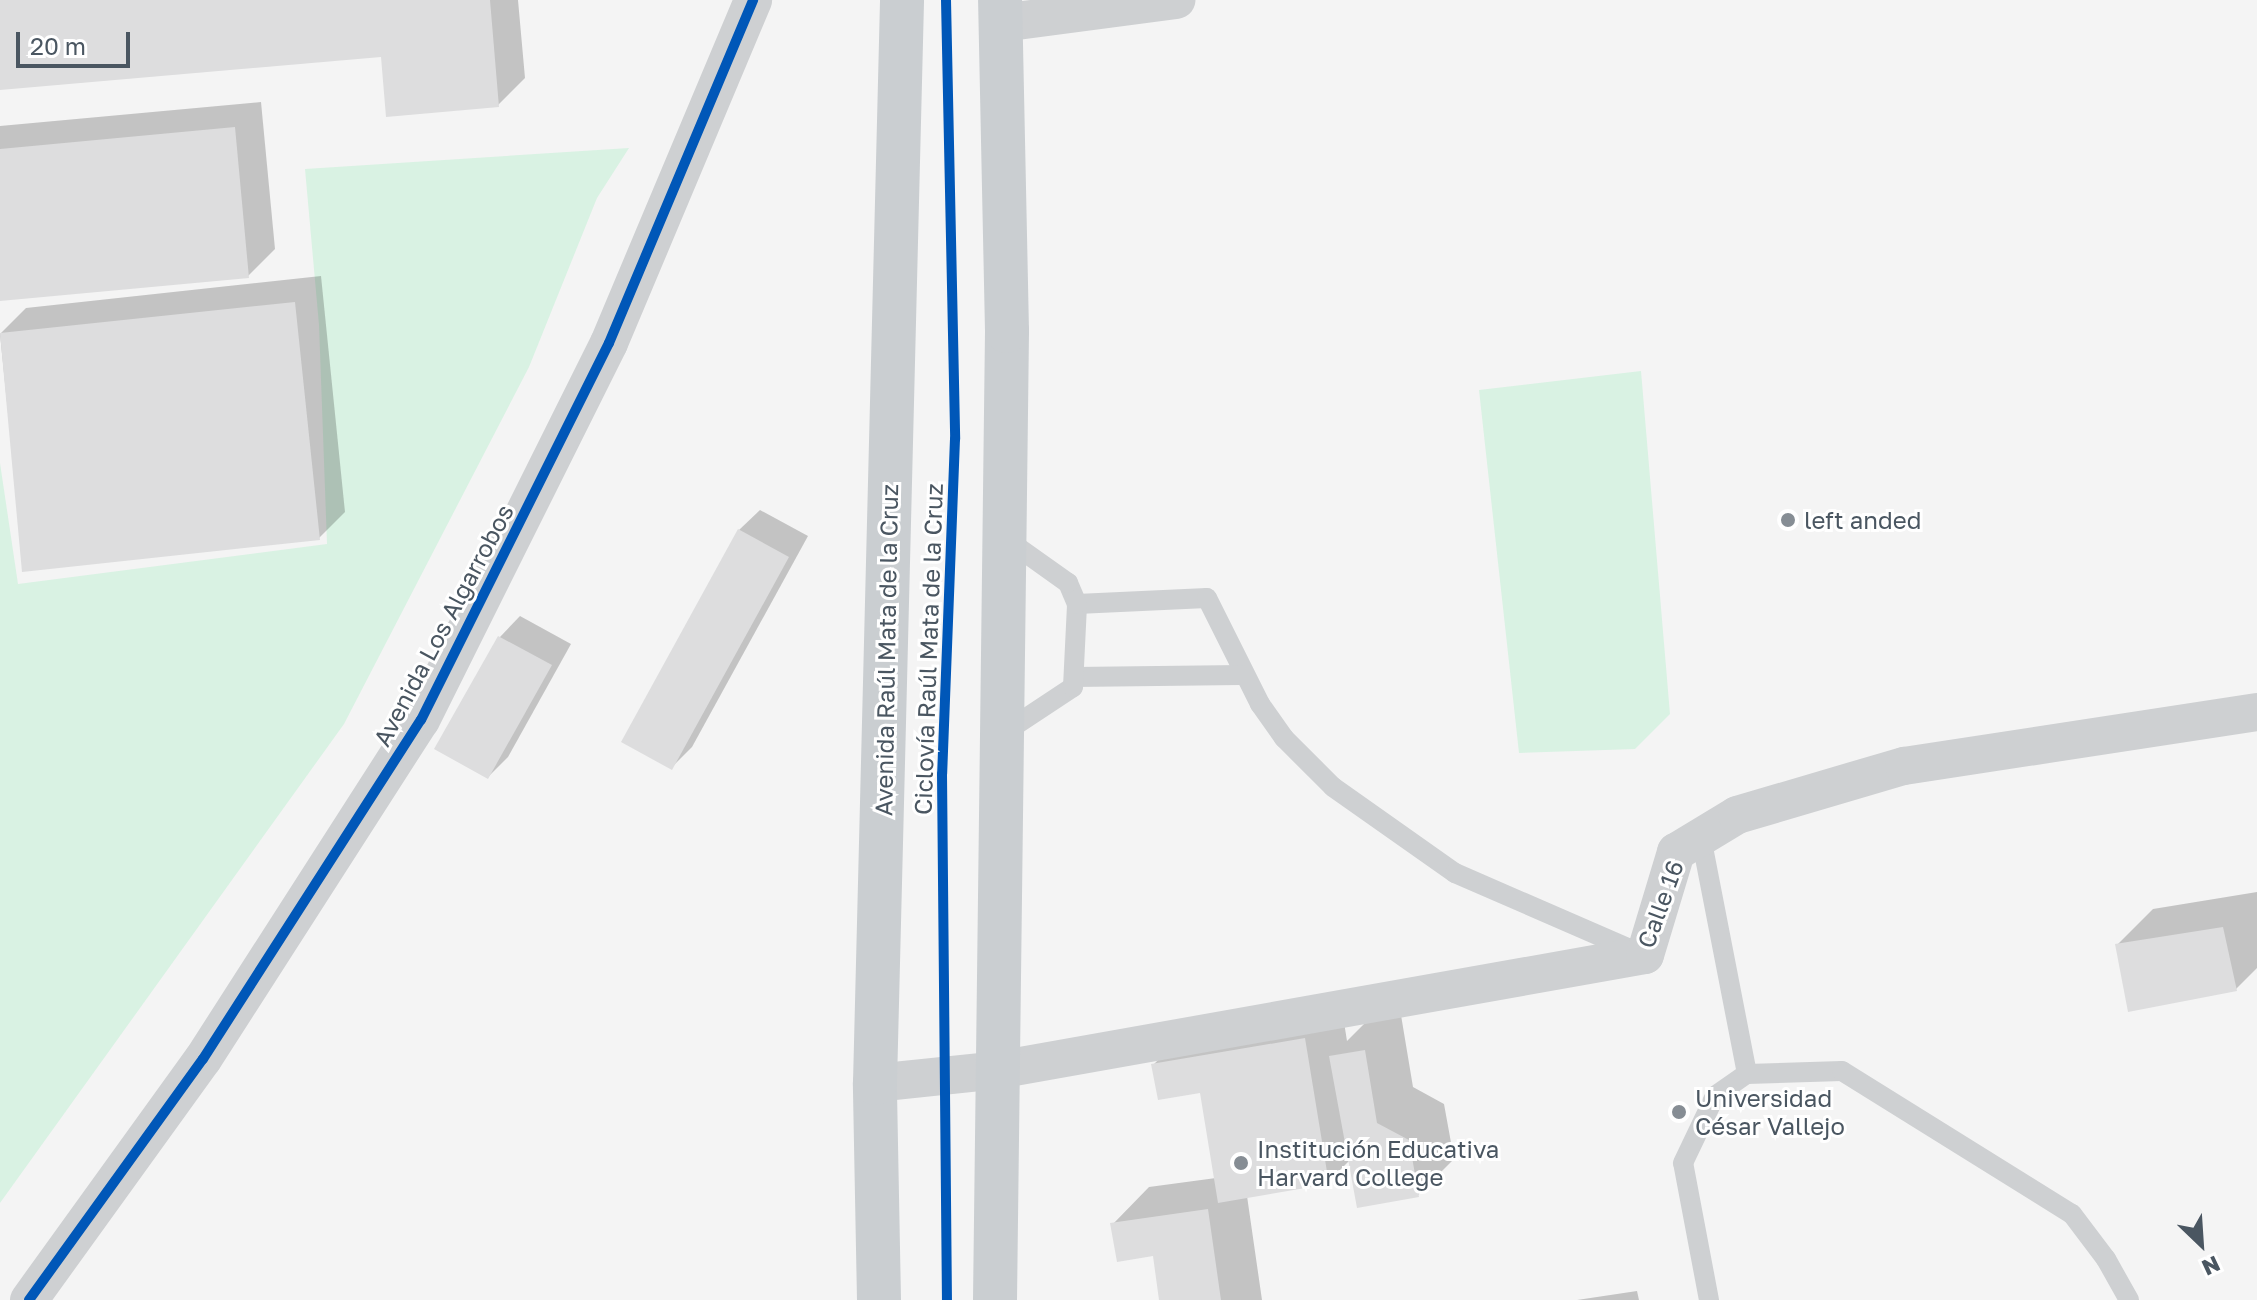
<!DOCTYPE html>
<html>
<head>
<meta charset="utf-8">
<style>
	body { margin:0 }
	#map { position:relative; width:2257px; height:1300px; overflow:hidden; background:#f4f4f4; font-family:"Golos Text",sans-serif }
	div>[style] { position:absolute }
	.green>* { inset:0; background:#d9f2e3 }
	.shadow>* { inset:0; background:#0003 }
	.building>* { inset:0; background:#ddddde }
	.service>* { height:20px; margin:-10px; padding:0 10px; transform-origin:10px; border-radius:10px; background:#ced0d2 }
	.minor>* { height:38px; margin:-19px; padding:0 19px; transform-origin:19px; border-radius:19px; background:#ced0d2 }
	.primary>* { height:44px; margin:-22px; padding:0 22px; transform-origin:22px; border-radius:22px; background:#caced1 }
	.cycleway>* { height:10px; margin:-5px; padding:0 5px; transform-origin:5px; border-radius:5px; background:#0057b8 }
	.dots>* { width:22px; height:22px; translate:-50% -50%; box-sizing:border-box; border:4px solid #fff; border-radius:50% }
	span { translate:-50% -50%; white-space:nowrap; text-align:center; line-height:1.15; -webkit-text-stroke:6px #fff; paint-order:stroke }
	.poi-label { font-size:24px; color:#4a5661 }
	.left { translate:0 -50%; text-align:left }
	.street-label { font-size:24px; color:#4a5661 }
	.north { position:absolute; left:2161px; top:1204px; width:80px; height:80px; -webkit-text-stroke:6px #fff; paint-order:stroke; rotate:155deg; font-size:22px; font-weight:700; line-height:32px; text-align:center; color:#4a5661 }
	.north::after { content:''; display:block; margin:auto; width:28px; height:36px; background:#4a5661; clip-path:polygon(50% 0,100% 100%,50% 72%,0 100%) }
	.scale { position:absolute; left:16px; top:32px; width:114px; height:36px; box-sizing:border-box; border:4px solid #4a5661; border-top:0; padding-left:10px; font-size:24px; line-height:28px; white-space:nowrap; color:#4a5661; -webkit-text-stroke:6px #fff; paint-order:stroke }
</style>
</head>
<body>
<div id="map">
	<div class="green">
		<i style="clip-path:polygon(629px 148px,597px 198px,529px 367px,344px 724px,0 1203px,0 463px,18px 584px,327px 544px,319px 325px,305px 169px)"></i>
		<i style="clip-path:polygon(1641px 371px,1670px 714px,1635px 749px,1519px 753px,1479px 390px)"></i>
	</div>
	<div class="shadow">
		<i style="clip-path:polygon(0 0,518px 0,525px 78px,498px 105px,382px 55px,0 88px)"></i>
		<i style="clip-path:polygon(261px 102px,275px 249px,248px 276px,0 299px,0 126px)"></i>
		<i style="clip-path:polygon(321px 276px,345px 512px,319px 538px,24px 570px,0 334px,26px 308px)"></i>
		<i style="clip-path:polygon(760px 510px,808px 536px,692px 747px,672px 767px,739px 530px)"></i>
		<i style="clip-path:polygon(520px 616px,571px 644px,508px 757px,488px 777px,437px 749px,500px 637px)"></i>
		<i style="clip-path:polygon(2257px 892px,2257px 968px,2236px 989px,2117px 945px,2153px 909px)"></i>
		<i style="clip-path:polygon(1341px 1003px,1347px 1041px,1368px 1020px,1401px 1015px,1413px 1087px,1444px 1104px,1454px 1159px,1418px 1195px,1350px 1160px,1328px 1182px,1247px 1196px,1262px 1300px,1161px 1300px,1154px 1254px,1113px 1224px,1149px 1187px,1216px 1178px,1202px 1091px,1153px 1065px,1190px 1029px)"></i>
		<i style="clip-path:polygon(1637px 1291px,1639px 1300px,1577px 1300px)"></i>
	</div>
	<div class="building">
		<i style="clip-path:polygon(0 0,490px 0,499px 107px,386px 117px,381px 57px,0 90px)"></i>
		<i style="clip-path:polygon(235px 127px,249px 278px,0 301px,0 149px)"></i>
		<i style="clip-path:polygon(295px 302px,320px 540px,22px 572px,0 333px)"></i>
		<i style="clip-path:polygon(738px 529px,789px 557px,672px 770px,621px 742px)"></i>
		<i style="clip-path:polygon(498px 636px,552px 665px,488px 779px,434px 749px)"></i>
		<i style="clip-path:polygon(2223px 927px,2237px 991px,2128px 1012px,2115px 944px)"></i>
		<i style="clip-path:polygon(1305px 1038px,1329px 1184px,1218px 1203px,1200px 1093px,1158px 1100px,1151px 1064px)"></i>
		<i style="clip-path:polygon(1365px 1050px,1377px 1123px,1409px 1140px,1419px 1197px,1357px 1208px,1329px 1056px)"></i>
		<i style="clip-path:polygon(1208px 1209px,1221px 1300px,1159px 1300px,1153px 1256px,1117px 1262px,1110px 1223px)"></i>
	</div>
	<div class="service">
		<i style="left:1077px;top:604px;width:130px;rotate:-2.6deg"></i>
		<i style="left:1207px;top:598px;width:119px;rotate:63.4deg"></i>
		<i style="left:1260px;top:704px;width:42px;rotate:54.8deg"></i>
		<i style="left:1284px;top:738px;width:69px;rotate:45deg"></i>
		<i style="left:1333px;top:787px;width:149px;rotate:35.2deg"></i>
		<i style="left:1455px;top:873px;width:195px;rotate:23.5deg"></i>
		<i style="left:1074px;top:677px;width:167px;rotate:-0.7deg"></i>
		<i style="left:1002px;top:734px;width:85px;rotate:-33.5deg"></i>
		<i style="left:1073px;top:687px;width:83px;rotate:-87.2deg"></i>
		<i style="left:1077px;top:604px;width:23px;rotate:-113deg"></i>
		<i style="left:1068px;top:583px;width:77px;rotate:-144.5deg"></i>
		<i style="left:1701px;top:837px;width:241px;rotate:79deg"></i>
		<i style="left:1709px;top:1300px;width:139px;rotate:-100.7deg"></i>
		<i style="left:1683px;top:1163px;width:74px;rotate:-64.5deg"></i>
		<i style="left:1715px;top:1096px;width:39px;rotate:-35deg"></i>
		<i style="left:1747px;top:1074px;width:95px;rotate:-1.8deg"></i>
		<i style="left:1842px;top:1071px;width:271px;rotate:31.9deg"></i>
		<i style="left:2072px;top:1214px;width:56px;rotate:52.9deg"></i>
		<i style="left:2106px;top:1259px;width:47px;rotate:60.7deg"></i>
	</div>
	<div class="minor">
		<i style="left:1001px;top:23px;width:177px;rotate:-7.5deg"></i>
		<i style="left:875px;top:1083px;width:124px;rotate:-6deg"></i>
		<i style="left:998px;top:1070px;width:657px;rotate:-10.08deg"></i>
		<i style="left:1645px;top:955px;width:108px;rotate:-73.2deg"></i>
		<i style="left:1676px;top:852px;width:71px;rotate:-31.2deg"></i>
		<i style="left:1737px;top:815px;width:174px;rotate:-16.4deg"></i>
		<i style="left:1904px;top:766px;width:357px;rotate:-8.7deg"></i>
		<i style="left:29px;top:1300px;width:297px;rotate:-54.2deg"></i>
		<i style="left:203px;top:1059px;width:403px;rotate:-57.3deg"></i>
		<i style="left:421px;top:720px;width:421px;rotate:-63.5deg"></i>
		<i style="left:609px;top:343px;width:372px;rotate:-67.2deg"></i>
	</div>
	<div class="primary">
		<i style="left:879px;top:1300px;width:217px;rotate:-91.1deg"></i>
		<i style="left:875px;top:1083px;width:1083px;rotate:-88.57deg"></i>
		<i style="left:995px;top:1300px;width:969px;rotate:-89.29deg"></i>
		<i style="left:1007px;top:331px;width:331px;rotate:-91.2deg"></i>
	</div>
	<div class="cycleway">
		<i style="left:946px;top:0;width:439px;rotate:88.8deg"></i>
		<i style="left:955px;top:439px;width:335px;rotate:92.2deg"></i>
		<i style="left:942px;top:774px;width:526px;rotate:89.46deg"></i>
		<i style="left:29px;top:1300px;width:297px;rotate:-54.2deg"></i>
		<i style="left:203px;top:1059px;width:403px;rotate:-57.3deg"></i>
		<i style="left:421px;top:720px;width:421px;rotate:-63.5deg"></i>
		<i style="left:609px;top:343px;width:372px;rotate:-67.2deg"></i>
	</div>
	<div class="dots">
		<i style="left:1788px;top:520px;background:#868d94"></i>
		<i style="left:1679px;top:1112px;background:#868d94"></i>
		<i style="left:1241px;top:1163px;background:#868d94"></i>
	</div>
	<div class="poi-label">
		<span class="left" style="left:1804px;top:520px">left anded</span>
		<span class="left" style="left:1695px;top:1112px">Universidad<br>César Vallejo</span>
		<span class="left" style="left:1257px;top:1163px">Institución Educativa<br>Harvard College</span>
	</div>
	<div class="street-label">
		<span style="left:443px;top:625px;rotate:-62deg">Avenida Los Algarrobos</span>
		<span style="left:928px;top:649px;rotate:-88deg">Ciclovía Raúl Mata de la Cruz</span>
		<span style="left:886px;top:650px;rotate:-89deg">Avenida Raúl Mata de la Cruz</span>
		<span style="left:1660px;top:904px;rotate:-70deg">Calle 16</span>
	</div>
	<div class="north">N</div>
	<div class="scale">20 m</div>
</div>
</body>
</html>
